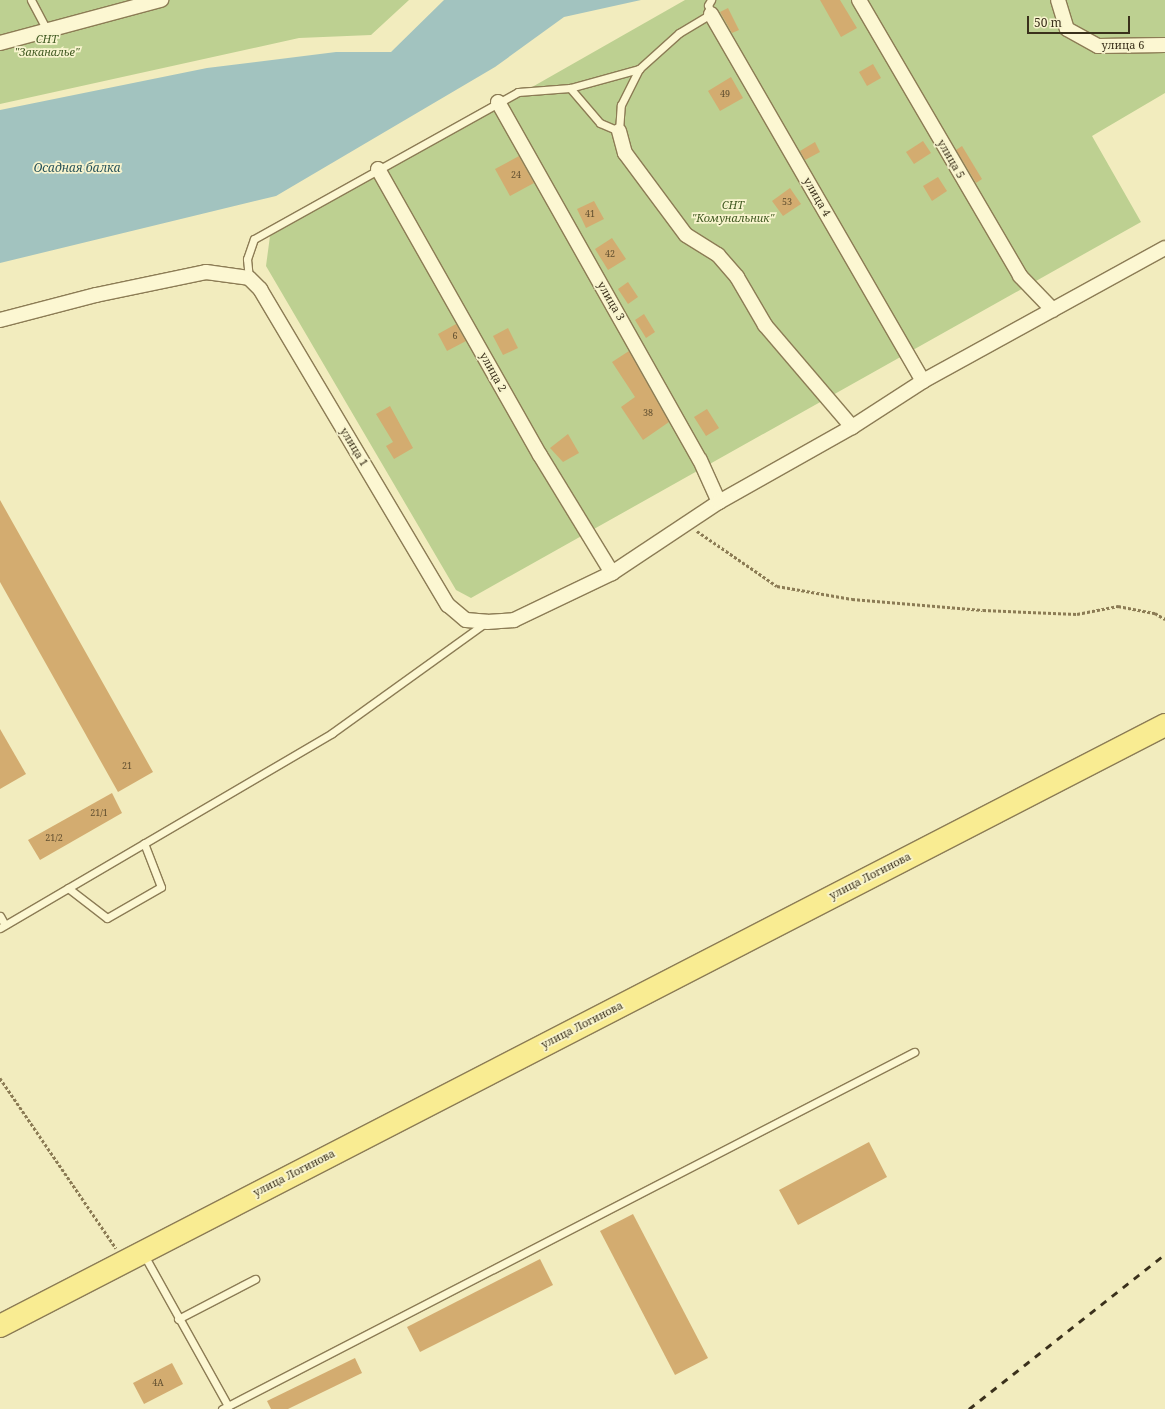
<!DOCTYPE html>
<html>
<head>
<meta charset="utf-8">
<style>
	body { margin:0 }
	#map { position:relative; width:1165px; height:1409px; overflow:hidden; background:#f2ecbe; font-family:"Noto Serif",serif }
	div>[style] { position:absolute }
	.green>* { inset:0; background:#bdd091 }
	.water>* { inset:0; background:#a2c3bf }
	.building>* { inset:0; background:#d3ac70 }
	.path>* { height:2.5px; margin-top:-1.25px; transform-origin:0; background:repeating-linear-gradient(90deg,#8c7c55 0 3px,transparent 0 5px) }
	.roads { filter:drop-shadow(1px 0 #8c7c55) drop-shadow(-1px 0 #8c7c55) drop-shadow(0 1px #8c7c55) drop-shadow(0 -1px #8c7c55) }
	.service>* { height:7px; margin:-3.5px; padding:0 3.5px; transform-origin:3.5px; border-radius:3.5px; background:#fcf7d2 }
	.minor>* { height:14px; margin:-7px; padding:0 7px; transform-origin:7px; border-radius:7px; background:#fcf7d2 }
	.primary>* { height:22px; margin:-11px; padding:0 11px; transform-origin:11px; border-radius:11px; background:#f9ec92 }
	.rail>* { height:3px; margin-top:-1.5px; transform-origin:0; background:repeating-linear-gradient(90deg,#3a301b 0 7px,transparent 0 14px) }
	span { translate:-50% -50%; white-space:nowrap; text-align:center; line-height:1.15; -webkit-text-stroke:3.5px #f8f4ce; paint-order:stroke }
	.number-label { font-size:9px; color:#604f30 }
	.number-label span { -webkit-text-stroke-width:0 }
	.park-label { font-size:11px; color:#3f5820; font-style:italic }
	.street-label { font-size:11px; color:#3a301b }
	.water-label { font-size:12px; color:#29545b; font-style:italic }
	.scale { position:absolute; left:1027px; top:16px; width:103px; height:18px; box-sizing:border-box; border:2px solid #3a301b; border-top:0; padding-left:5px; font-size:12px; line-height:14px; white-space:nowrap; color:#3a301b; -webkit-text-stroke:3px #f8f4ce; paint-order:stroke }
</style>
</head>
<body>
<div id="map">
	<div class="green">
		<i style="clip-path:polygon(0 0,409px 0,371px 35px,299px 38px,0 104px)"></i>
		<i style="clip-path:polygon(685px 0,1165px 0,1165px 93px,1092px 136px,1141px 222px,471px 598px,456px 590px,266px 266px,270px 236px)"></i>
	</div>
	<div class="water">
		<i style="clip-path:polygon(444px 0,641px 0,564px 17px,495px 67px,276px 196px,0 263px,0 110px,207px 68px,336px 52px,391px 52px)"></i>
	</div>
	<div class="building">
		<i style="clip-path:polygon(820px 0,840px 0,857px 28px,841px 37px)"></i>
		<i style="clip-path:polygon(728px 8px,739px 30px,732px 33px,720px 12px)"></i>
		<i style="clip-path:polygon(873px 64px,881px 78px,867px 86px,859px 72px)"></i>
		<i style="clip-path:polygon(731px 77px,743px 98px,720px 111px,708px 91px)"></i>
		<i style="clip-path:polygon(923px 141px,931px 153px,914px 164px,906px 152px)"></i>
		<i style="clip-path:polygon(815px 142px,820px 152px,805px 160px,800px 151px)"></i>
		<i style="clip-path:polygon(962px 146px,982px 179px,976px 183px,956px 150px)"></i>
		<i style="clip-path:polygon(519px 156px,534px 183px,510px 196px,495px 169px)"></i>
		<i style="clip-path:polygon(938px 177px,947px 191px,932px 201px,923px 186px)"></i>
		<i style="clip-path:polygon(790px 188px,801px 204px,783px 216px,772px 201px)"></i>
		<i style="clip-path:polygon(594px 201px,604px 219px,586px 228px,577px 209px)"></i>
		<i style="clip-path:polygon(612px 238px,626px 259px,608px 270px,595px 249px)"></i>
		<i style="clip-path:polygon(628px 282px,638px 297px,628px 304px,618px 289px)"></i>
		<i style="clip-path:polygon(644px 314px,655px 332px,646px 338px,635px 320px)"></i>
		<i style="clip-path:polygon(456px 324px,466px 341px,447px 351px,438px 334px)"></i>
		<i style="clip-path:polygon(508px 328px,518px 348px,503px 355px,493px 336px)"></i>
		<i style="clip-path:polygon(629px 351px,669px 422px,643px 440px,621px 407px,635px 397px,612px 362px)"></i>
		<i style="clip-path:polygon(390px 406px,413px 448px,394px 459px,386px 446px,393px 442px,376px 414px)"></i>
		<i style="clip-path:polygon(707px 409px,719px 428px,706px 436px,694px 417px)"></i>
		<i style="clip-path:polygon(568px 434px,579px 453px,563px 462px,550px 448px)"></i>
		<i style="clip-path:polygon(0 500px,153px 772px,118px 792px,0 582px)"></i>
		<i style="clip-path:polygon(0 729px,26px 774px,0 789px)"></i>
		<i style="clip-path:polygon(112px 793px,122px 813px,40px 860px,28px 840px)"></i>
		<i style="clip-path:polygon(869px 1142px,887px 1177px,798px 1225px,779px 1190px)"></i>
		<i style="clip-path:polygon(633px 1214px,708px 1358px,675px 1375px,600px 1231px)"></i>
		<i style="clip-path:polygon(540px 1259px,553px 1285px,420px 1352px,407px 1327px)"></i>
		<i style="clip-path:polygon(355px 1358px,362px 1373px,288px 1409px,271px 1409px,267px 1401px)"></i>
		<i style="clip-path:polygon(172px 1363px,183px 1384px,144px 1404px,133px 1383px)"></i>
	</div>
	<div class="path">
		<i style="left:697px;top:531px;width:97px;rotate:34.5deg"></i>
		<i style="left:777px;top:586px;width:76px;rotate:9.8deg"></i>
		<i style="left:852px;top:599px;width:131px;rotate:4.8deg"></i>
		<i style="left:983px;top:610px;width:94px;rotate:2.4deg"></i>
		<i style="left:1077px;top:614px;width:42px;rotate:-11deg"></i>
		<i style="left:1118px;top:606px;width:38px;rotate:11deg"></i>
		<i style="left:1155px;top:613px;width:12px;rotate:31deg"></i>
		<i style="left:0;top:1078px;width:206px;rotate:55.7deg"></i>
	</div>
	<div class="roads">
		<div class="service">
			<i style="left:31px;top:0;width:34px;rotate:62deg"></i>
			<i style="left:570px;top:88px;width:46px;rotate:49.4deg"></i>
			<i style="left:600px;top:123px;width:21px;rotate:23deg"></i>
			<i style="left:619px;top:131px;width:26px;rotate:-86deg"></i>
			<i style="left:621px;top:105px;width:40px;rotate:-63.4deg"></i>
			<i style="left:249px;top:278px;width:19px;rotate:-96deg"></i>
			<i style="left:247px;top:259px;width:21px;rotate:-71deg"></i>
			<i style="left:254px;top:239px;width:302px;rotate:-29.1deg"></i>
			<i style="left:518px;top:92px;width:52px;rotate:-4.4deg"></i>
			<i style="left:570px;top:88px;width:72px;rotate:-15.4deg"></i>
			<i style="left:639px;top:69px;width:54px;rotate:-42deg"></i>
			<i style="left:679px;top:33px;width:37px;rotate:-31deg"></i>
			<i style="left:711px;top:14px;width:9px;rotate:-108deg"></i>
			<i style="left:708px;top:5px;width:6px;rotate:-59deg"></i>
			<i style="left:68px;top:888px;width:49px;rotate:37.6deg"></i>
			<i style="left:107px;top:918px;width:62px;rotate:-29.9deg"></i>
			<i style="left:161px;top:887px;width:47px;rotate:-111.1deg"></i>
			<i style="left:0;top:916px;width:10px;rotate:61deg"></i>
			<i style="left:0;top:928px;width:385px;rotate:-30.4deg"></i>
			<i style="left:332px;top:733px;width:188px;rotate:-35.7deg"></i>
			<i style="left:144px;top:1255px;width:173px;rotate:60.9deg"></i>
			<i style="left:178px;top:1319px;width:87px;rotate:-27.5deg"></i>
			<i style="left:222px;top:1409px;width:779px;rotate:-27.29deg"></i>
		</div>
		<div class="minor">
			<i style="left:859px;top:0;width:320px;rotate:59.7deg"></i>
			<i style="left:1020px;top:276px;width:47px;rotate:45.9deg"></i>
			<i style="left:1058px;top:0;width:30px;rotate:73deg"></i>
			<i style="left:1067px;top:29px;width:35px;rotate:29deg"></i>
			<i style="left:1098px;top:46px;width:67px;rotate:-0.9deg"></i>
			<i style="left:711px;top:14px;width:424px;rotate:60deg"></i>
			<i style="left:0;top:43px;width:167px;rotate:-15deg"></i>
			<i style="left:498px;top:102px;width:411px;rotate:60.6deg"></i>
			<i style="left:700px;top:460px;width:46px;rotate:65.7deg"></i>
			<i style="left:619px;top:131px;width:23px;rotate:75deg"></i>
			<i style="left:625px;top:153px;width:102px;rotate:53.4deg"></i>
			<i style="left:686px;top:235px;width:38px;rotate:32deg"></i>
			<i style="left:718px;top:255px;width:29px;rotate:49deg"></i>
			<i style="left:737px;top:277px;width:56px;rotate:59.7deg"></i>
			<i style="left:765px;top:325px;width:134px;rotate:49.5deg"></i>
			<i style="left:378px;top:169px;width:329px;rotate:60.5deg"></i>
			<i style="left:540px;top:455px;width:138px;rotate:58.6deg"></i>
			<i style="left:0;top:320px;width:99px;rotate:-14.6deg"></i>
			<i style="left:96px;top:295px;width:112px;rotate:-11.8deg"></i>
			<i style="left:206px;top:272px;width:43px;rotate:7.9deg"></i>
			<i style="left:249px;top:278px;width:16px;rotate:45deg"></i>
			<i style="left:260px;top:289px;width:368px;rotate:59.3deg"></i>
			<i style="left:448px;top:605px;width:23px;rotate:40deg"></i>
			<i style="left:466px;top:620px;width:21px;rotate:5deg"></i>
			<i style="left:487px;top:622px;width:27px;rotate:-4deg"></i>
			<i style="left:514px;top:620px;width:109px;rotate:-25.6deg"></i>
			<i style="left:612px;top:573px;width:128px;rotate:-33.6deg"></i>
			<i style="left:719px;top:502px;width:153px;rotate:-29.4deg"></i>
			<i style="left:852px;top:427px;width:85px;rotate:-32.9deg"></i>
			<i style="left:923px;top:381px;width:276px;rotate:-28.8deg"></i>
		</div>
		<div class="primary">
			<i style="left:0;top:1326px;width:1311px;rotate:-27.29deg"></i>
		</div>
	</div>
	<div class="rail">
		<i style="left:969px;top:1409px;width:250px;rotate:-38.3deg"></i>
	</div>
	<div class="number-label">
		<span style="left:725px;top:94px">49</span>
		<span style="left:516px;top:175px">24</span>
		<span style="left:787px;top:202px">53</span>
		<span style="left:590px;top:214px">41</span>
		<span style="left:610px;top:254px">42</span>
		<span style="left:455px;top:336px">6</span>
		<span style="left:648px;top:413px">38</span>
		<span style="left:127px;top:766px">21</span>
		<span style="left:99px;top:813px">21/1</span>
		<span style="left:54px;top:838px">21/2</span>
		<span style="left:158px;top:1383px">4А</span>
	</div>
	<div class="park-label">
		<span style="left:47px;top:46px">СНТ<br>"Заканалье"</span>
		<span style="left:733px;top:212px">СНТ<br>"Комунальник"</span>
	</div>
	<div class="street-label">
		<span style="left:1123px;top:45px">улица 6</span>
		<span style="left:951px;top:159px;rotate:60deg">улица 5</span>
		<span style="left:817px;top:197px;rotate:60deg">улица 4</span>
		<span style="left:611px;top:301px;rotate:60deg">улица 3</span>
		<span style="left:493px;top:372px;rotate:61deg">улица 2</span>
		<span style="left:354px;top:447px;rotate:59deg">улица 1</span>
		<span style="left:870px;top:876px;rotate:-27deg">улица Логинова</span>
		<span style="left:582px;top:1025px;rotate:-27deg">улица Логинова</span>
		<span style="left:294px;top:1173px;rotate:-27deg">улица Логинова</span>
	</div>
	<div class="water-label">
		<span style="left:77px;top:168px">Осадная балка</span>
	</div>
	<div class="scale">50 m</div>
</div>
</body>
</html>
